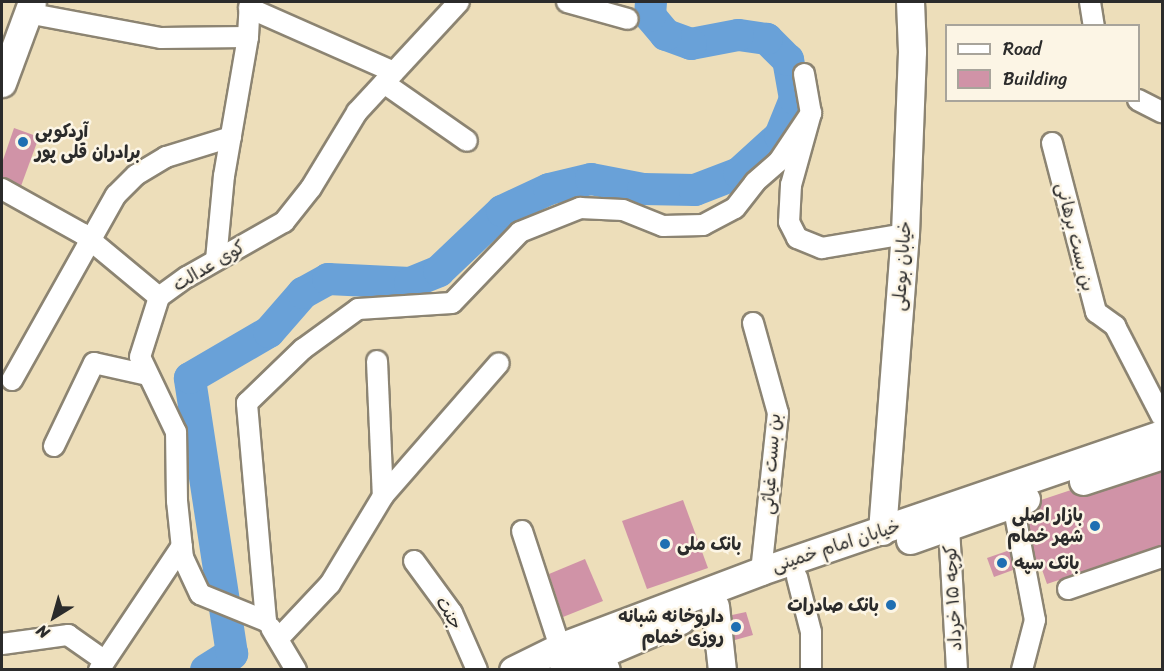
<!DOCTYPE html>
<html>
<head>
<meta charset="utf-8">
<style>
	body { margin:0 }
	#map { position:relative; width:1164px; height:671px; overflow:hidden; background:#eddeba; font-family:Sriracha,"Playpen Sans Arabic",sans-serif }
	div>[style] { position:absolute }
	.river>* { height:32px; margin:-16px; padding:0 16px; transform-origin:16px; border-radius:16px; background:#69a1d8 }
	.building>* { inset:0; background:#d093a7 }
	.roads { filter:drop-shadow(2px 0 #8c8472) drop-shadow(-2px 0 #8c8472) drop-shadow(0 2px #8c8472) drop-shadow(0 -2px #8c8472) }
	.street>* { height:20px; margin:-10px; padding:0 10px; transform-origin:10px; border-radius:10px; background:#fff }
	.secondary>* { height:27px; margin:-13.5px; padding:0 13.5px; transform-origin:13.5px; border-radius:13.5px; background:#fff }
	.dots>* { width:16px; height:16px; translate:-50% -50%; box-sizing:border-box; border:3px solid #fcf5e5; border-radius:50% }
	span { translate:-50% -50%; white-space:nowrap; text-align:center; line-height:1.15; -webkit-text-stroke:5px #fcf5e5; paint-order:stroke }
	.poi-label { font-size:18px; color:#2b2b2b; font-weight:700 }
	.left { translate:0 -50%; text-align:left }
	.right { translate:-100% -50%; text-align:right }
	.street-label { font-size:18px; color:#2b2b2b }
	.frame { position:absolute; inset:0; border:3px solid #2b2b2b; pointer-events:none }
	.legend { position:absolute; left:945px; top:24px; width:195px; height:78px; box-sizing:border-box; background:#fcf5e5; border:2px solid #a8a49b; margin:0; padding:8px 10px; list-style:none; font-size:18px; color:#2b2b2b }
	.legend li { display:flex; align-items:center; gap:12px; height:30px }
	.legend b { width:30px; border:2px solid #a8a49b }
	.north { position:absolute; left:24px; top:587px; width:60px; height:60px; -webkit-text-stroke:4px #fcf5e5; paint-order:stroke; rotate:217deg; font-size:16px; font-weight:700; line-height:24px; text-align:center; color:#2b2b2b }
	.north::after { content:''; display:block; margin:auto; width:21px; height:27px; background:#2b2b2b; clip-path:polygon(50% 0,100% 100%,50% 72%,0 100%) }
</style>
</head>
<body>
<div id="map">
	<div class="river">
		<i style="left:206px;top:670px;width:31px;rotate:-32deg"></i>
		<i style="left:232px;top:654px;width:279px;rotate:-98.7deg"></i>
		<i style="left:190px;top:378px;width:91px;rotate:-30.2deg"></i>
		<i style="left:269px;top:332px;width:52px;rotate:-48.9deg"></i>
		<i style="left:303px;top:293px;width:29px;rotate:-29deg"></i>
		<i style="left:328px;top:279px;width:82px;rotate:2.8deg"></i>
		<i style="left:410px;top:283px;width:31px;rotate:-22deg"></i>
		<i style="left:439px;top:271px;width:87px;rotate:-43.6deg"></i>
		<i style="left:502px;top:211px;width:52px;rotate:-25.1deg"></i>
		<i style="left:549px;top:189px;width:43px;rotate:-13.4deg"></i>
		<i style="left:591px;top:179px;width:53px;rotate:10.9deg"></i>
		<i style="left:643px;top:189px;width:52px;rotate:1.1deg"></i>
		<i style="left:695px;top:190px;width:47px;rotate:-21.1deg"></i>
		<i style="left:739px;top:173px;width:55px;rotate:-42.1deg"></i>
		<i style="left:780px;top:136px;width:40px;rotate:-68deg"></i>
		<i style="left:795px;top:99px;width:40px;rotate:-100deg"></i>
		<i style="left:788px;top:60px;width:30px;rotate:-135deg"></i>
		<i style="left:767px;top:39px;width:29px;rotate:-172deg"></i>
		<i style="left:738px;top:35px;width:48px;rotate:169.2deg"></i>
		<i style="left:691px;top:44px;width:27px;rotate:-160deg"></i>
		<i style="left:666px;top:35px;width:25px;rotate:-130deg"></i>
		<i style="left:650px;top:16px;width:14px;rotate:-86deg"></i>
	</div>
	<div class="building">
		<i style="clip-path:polygon(14px 128px,39px 137px,21px 186px,2px 177px,2px 163px)"></i>
		<i style="clip-path:polygon(1162px 471px,1162px 545px,1047px 584px,1039px 561px,1036px 562px,1027px 515px,1038px 510px,1041px 500px,1071px 490px,1088px 496px)"></i>
		<i style="clip-path:polygon(683px 500px,708px 568px,647px 589px,622px 521px)"></i>
		<i style="clip-path:polygon(1010px 550px,1013px 570px,994px 577px,987px 558px)"></i>
		<i style="clip-path:polygon(585px 559px,603px 601px,563px 617px,549px 574px)"></i>
		<i style="clip-path:polygon(746px 612px,753px 635px,735px 640px,732px 615px)"></i>
	</div>
	<div class="roads">
		<div class="street">
			<i style="left:567px;top:2px;width:63px;rotate:15.6deg"></i>
			<i style="left:1090px;top:2px;width:24px;rotate:81deg"></i>
			<i style="left:249px;top:8px;width:158px;rotate:23.8deg"></i>
			<i style="left:27px;top:13px;width:136px;rotate:10.6deg"></i>
			<i style="left:161px;top:38px;width:87px;rotate:-0.7deg"></i>
			<i style="left:804px;top:74px;width:40px;rotate:80deg"></i>
			<i style="left:811px;top:113px;width:75px;rotate:105.5deg"></i>
			<i style="left:791px;top:185px;width:37px;rotate:93deg"></i>
			<i style="left:789px;top:222px;width:18px;rotate:63deg"></i>
			<i style="left:797px;top:238px;width:27px;rotate:22deg"></i>
			<i style="left:822px;top:248px;width:84px;rotate:-9.6deg"></i>
			<i style="left:384px;top:83px;width:101px;rotate:34.9deg"></i>
			<i style="left:1138px;top:100px;width:27px;rotate:27deg"></i>
			<i style="left:1052px;top:143px;width:175px;rotate:75.4deg"></i>
			<i style="left:1096px;top:312px;width:24px;rotate:36deg"></i>
			<i style="left:1115px;top:326px;width:102px;rotate:62.7deg"></i>
			<i style="left:2px;top:189px;width:93px;rotate:29.1deg"></i>
			<i style="left:83px;top:234px;width:99px;rotate:39.7deg"></i>
			<i style="left:216px;top:260px;width:84px;rotate:-84.6deg"></i>
			<i style="left:224px;top:176px;width:141px;rotate:-80.2deg"></i>
			<i style="left:248px;top:37px;width:35px;rotate:-87deg"></i>
			<i style="left:753px;top:323px;width:93px;rotate:74.5deg"></i>
			<i style="left:778px;top:413px;width:159px;rotate:96.1deg"></i>
			<i style="left:377px;top:361px;width:135px;rotate:87.5deg"></i>
			<i style="left:12px;top:380px;width:212px;rotate:-60.7deg"></i>
			<i style="left:116px;top:195px;width:28px;rotate:-45deg"></i>
			<i style="left:136px;top:175px;width:35px;rotate:-31deg"></i>
			<i style="left:166px;top:157px;width:68px;rotate:-17.1deg"></i>
			<i style="left:54px;top:446px;width:92px;rotate:-64.3deg"></i>
			<i style="left:94px;top:363px;width:55px;rotate:12.5deg"></i>
			<i style="left:1013px;top:504px;width:118px;rotate:79.3deg"></i>
			<i style="left:1035px;top:620px;width:52px;rotate:104.6deg"></i>
			<i style="left:949px;top:527px;width:143px;rotate:86.8deg"></i>
			<i style="left:522px;top:531px;width:122px;rotate:71.9deg"></i>
			<i style="left:414px;top:561px;width:64px;rotate:53.8deg"></i>
			<i style="left:452px;top:613px;width:62px;rotate:66.3deg"></i>
			<i style="left:797px;top:577px;width:57px;rotate:75.7deg"></i>
			<i style="left:811px;top:632px;width:38px;rotate:90deg"></i>
			<i style="left:1068px;top:589px;width:99px;rotate:-18.8deg"></i>
			<i style="left:266px;top:621px;width:219px;rotate:-95deg"></i>
			<i style="left:247px;top:403px;width:78px;rotate:-44deg"></i>
			<i style="left:303px;top:349px;width:68px;rotate:-36deg"></i>
			<i style="left:358px;top:309px;width:94px;rotate:-3.7deg"></i>
			<i style="left:452px;top:303px;width:98px;rotate:-46.2deg"></i>
			<i style="left:520px;top:232px;width:65px;rotate:-21.8deg"></i>
			<i style="left:580px;top:208px;width:43px;rotate:2.7deg"></i>
			<i style="left:623px;top:210px;width:43px;rotate:21.8deg"></i>
			<i style="left:663px;top:226px;width:40px;rotate:-1.4deg"></i>
			<i style="left:703px;top:225px;width:36px;rotate:-28deg"></i>
			<i style="left:735px;top:208px;width:33px;rotate:-52deg"></i>
			<i style="left:755px;top:182px;width:32px;rotate:-41deg"></i>
			<i style="left:779px;top:161px;width:58px;rotate:-56.3deg"></i>
			<i style="left:266px;top:621px;width:71px;rotate:-157.8deg"></i>
			<i style="left:200px;top:594px;width:40px;rotate:-115deg"></i>
			<i style="left:183px;top:558px;width:57px;rotate:-96deg"></i>
			<i style="left:177px;top:501px;width:69px;rotate:-90.8deg"></i>
			<i style="left:176px;top:432px;width:83px;rotate:-115.6deg"></i>
			<i style="left:140px;top:357px;width:63px;rotate:-72.4deg"></i>
			<i style="left:159px;top:297px;width:34px;rotate:-36deg"></i>
			<i style="left:187px;top:277px;width:112px;rotate:-29.6deg"></i>
			<i style="left:284px;top:222px;width:43px;rotate:-51.5deg"></i>
			<i style="left:311px;top:188px;width:89px;rotate:-58.8deg"></i>
			<i style="left:357px;top:112px;width:150px;rotate:-47.2deg"></i>
			<i style="left:271px;top:628px;width:49px;rotate:59.2deg"></i>
			<i style="left:279px;top:638px;width:74px;rotate:-46.6deg"></i>
			<i style="left:330px;top:584px;width:103px;rotate:-58.9deg"></i>
			<i style="left:383px;top:496px;width:176px;rotate:-48.9deg"></i>
			<i style="left:2px;top:644px;width:67px;rotate:-7.8deg"></i>
			<i style="left:68px;top:635px;width:45px;rotate:35.1deg"></i>
			<i style="left:603px;top:652px;width:19px;rotate:69deg"></i>
			<i style="left:99px;top:670px;width:149px;rotate:-56.2deg"></i>
		</div>
		<div class="secondary">
			<i style="left:2px;top:83px;width:86px;rotate:-69.7deg"></i>
			<i style="left:1083px;top:481px;width:83px;rotate:-18.2deg"></i>
			<i style="left:882px;top:531px;width:298px;rotate:-85.6deg"></i>
			<i style="left:905px;top:234px;width:183px;rotate:-87.8deg"></i>
			<i style="left:912px;top:51px;width:49px;rotate:-92.3deg"></i>
			<i style="left:910px;top:540px;width:123px;rotate:-19.5deg"></i>
			<i style="left:715px;top:606px;width:64px;rotate:83.8deg"></i>
			<i style="left:513px;top:670px;width:52px;rotate:-26.1deg"></i>
			<i style="left:560px;top:647px;width:215px;rotate:-20.7deg"></i>
			<i style="left:761px;top:571px;width:424px;rotate:-18.9deg"></i>
			<i style="left:563px;top:670px;width:128px;rotate:-23deg"></i>
		</div>
	</div>
	<div class="dots">
		<i style="left:23px;top:142px;background:#1f6fb2"></i>
		<i style="left:1095px;top:526px;background:#1f6fb2"></i>
		<i style="left:665px;top:544px;background:#1f6fb2"></i>
		<i style="left:1002px;top:563px;background:#1f6fb2"></i>
		<i style="left:891px;top:605px;background:#1f6fb2"></i>
		<i style="left:736px;top:627px;background:#1f6fb2"></i>
	</div>
	<div class="poi-label">
		<span class="left" style="left:35px;top:142px">آردکوبی<br>برادران قلی پور</span>
		<span class="right" style="left:1083px;top:526px">بازار اصلی<br>شهر خمام</span>
		<span class="left" style="left:677px;top:544px">بانک ملی</span>
		<span class="left" style="left:1014px;top:563px">بانک سپه</span>
		<span class="right" style="left:879px;top:605px">بانک صادرات</span>
		<span class="right" style="left:724px;top:627px">داروخانه شبانه<br>روزی خمام</span>
	</div>
	<div class="street-label">
		<span style="left:1075px;top:237px;rotate:76deg">بن بست برهانی</span>
		<span style="left:209px;top:266px;rotate:-31deg">کوی عدالت</span>
		<span style="left:902px;top:266px;rotate:-86deg">خیابان بوعلی</span>
		<span style="left:771px;top:464px;rotate:-86deg">بن بست غیاثی</span>
		<span style="left:836px;top:546px;rotate:-18deg">خیابان امام خمینی</span>
		<span style="left:953px;top:598px;rotate:-93deg">کوچه ۱۵ خرداد</span>
		<span style="left:449px;top:613px;rotate:60deg">جنت</span>
	</div>
	<div class="frame"></div>
	<ul class="legend">
	<li><b style="height:8px;background:#fff"></b>Road</li>
	<li><b style="height:16px;background:#d093a7"></b>Building</li>
	</ul>
	<div class="north">N</div>
</div>
</body>
</html>
